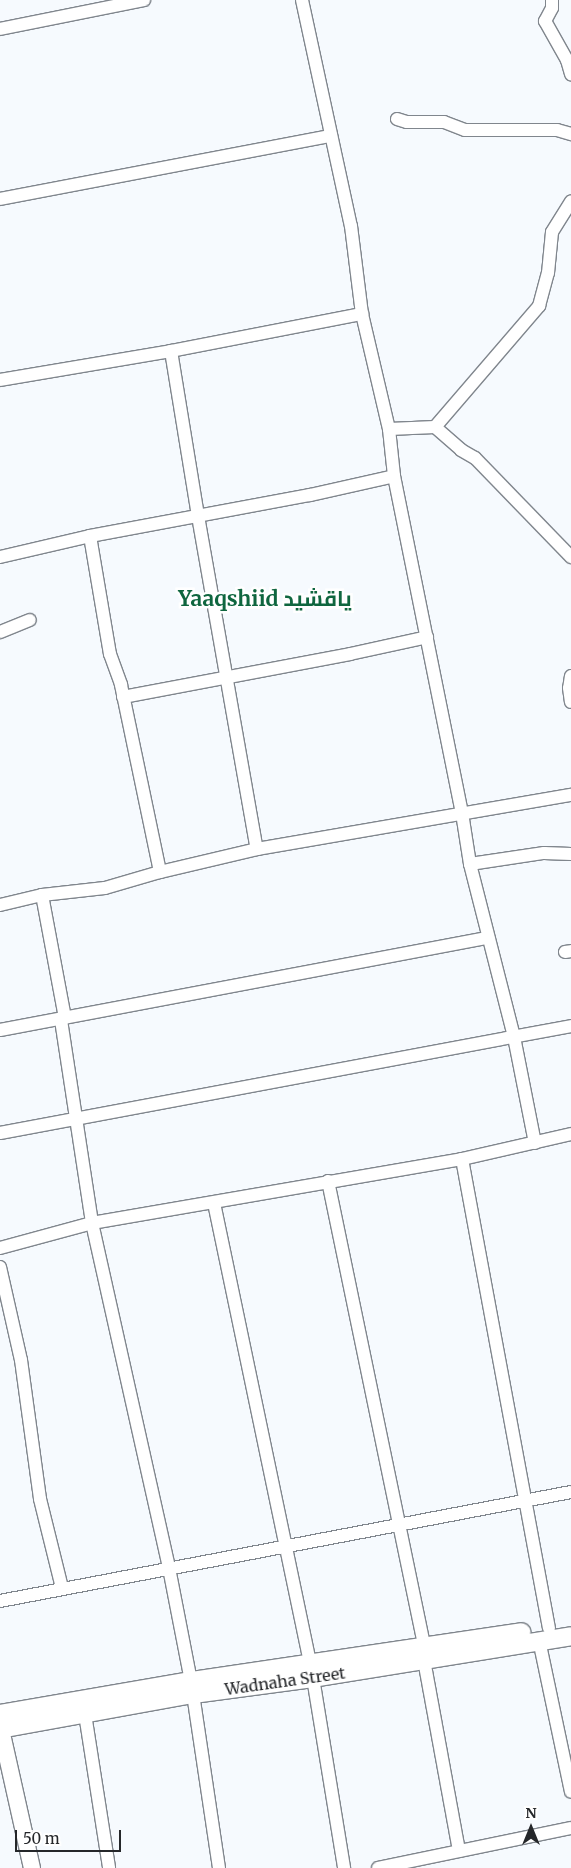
<!DOCTYPE html>
<html>
<head>
<meta charset="utf-8">
<style>
	body { margin:0 }
	#map { position:relative; width:571px; height:1868px; overflow:hidden; background:#f6fafe; font-family:Merriweather,Cairo,serif }
	div>[style] { position:absolute }
	.roads { filter:drop-shadow(1px 0 #80868d) drop-shadow(-1px 0 #80868d) drop-shadow(0 1px #80868d) drop-shadow(0 -1px #80868d) }
	.minor>* { height:12px; margin:-6px; padding:0 6px; transform-origin:6px; border-radius:6px; background:#fff }
	.tertiary>* { height:16px; margin:-8px; padding:0 8px; transform-origin:8px; border-radius:8px; background:#fff }
	.secondary>* { height:18px; margin:-9px; padding:0 9px; transform-origin:9px; border-radius:9px; background:#fff }
	span { translate:-50% -50%; white-space:nowrap; text-align:center; line-height:1.15; -webkit-text-stroke:5px #fff; paint-order:stroke }
	.street-label { font-size:16px; color:#25272a }
	.district-label { font-size:21px; color:#0f663f; font-weight:700 }
	.north { position:absolute; left:506px; top:1803px; width:50px; height:50px; -webkit-text-stroke:4px #fff; paint-order:stroke; rotate:0deg; font-size:14px; font-weight:700; line-height:20px; text-align:center; color:#25272a }
	.north::after { content:''; display:block; margin:auto; width:18px; height:22px; background:#25272a; clip-path:polygon(50% 0,100% 100%,50% 72%,0 100%) }
	.scale { position:absolute; left:15px; top:1830px; width:106px; height:22px; box-sizing:border-box; border:2px solid #25272a; border-top:0; padding-left:6px; font-size:15px; line-height:18px; white-space:nowrap; color:#25272a; -webkit-text-stroke:4px #fff; paint-order:stroke }
</style>
</head>
<body>
<div id="map">
	<div class="roads">
		<div class="minor">
			<i style="left:302px;top:0;width:231px;rotate:77.8deg"></i>
			<i style="left:351px;top:226px;width:89px;rotate:82.9deg"></i>
			<i style="left:362px;top:314px;width:118px;rotate:76.8deg"></i>
			<i style="left:389px;top:429px;width:47px;rotate:83.9deg"></i>
			<i style="left:394px;top:476px;width:344px;rotate:78.6deg"></i>
			<i style="left:462px;top:813px;width:52px;rotate:81.1deg"></i>
			<i style="left:470px;top:864px;width:179px;rotate:75.7deg"></i>
			<i style="left:514px;top:1037px;width:108px;rotate:78.8deg"></i>
			<i style="left:552px;top:0;width:8px;rotate:90deg"></i>
			<i style="left:552px;top:8px;width:15px;rotate:118deg"></i>
			<i style="left:545px;top:21px;width:45px;rotate:60.6deg"></i>
			<i style="left:567px;top:60px;width:15px;rotate:74deg"></i>
			<i style="left:0;top:29px;width:147px;rotate:-11.4deg"></i>
			<i style="left:397px;top:119px;width:10px;rotate:17deg"></i>
			<i style="left:407px;top:122px;width:37px"></i>
			<i style="left:444px;top:122px;width:22px;rotate:21deg"></i>
			<i style="left:465px;top:130px;width:92px"></i>
			<i style="left:557px;top:130px;width:15px;rotate:16deg"></i>
			<i style="left:0;top:199px;width:337px;rotate:-10.8deg"></i>
			<i style="left:171px;top:351px;width:167px;rotate:80.7deg"></i>
			<i style="left:198px;top:516px;width:338px;rotate:80deg"></i>
			<i style="left:0;top:380px;width:173px;rotate:-9.6deg"></i>
			<i style="left:171px;top:351px;width:195px;rotate:-11deg"></i>
			<i style="left:435px;top:427px;width:35px;rotate:41deg"></i>
			<i style="left:461px;top:450px;width:16px;rotate:30deg"></i>
			<i style="left:475px;top:458px;width:138px;rotate:45.9deg"></i>
			<i style="left:389px;top:429px;width:46px;rotate:-2.5deg"></i>
			<i style="left:435px;top:427px;width:160px;rotate:-49.3deg"></i>
			<i style="left:539px;top:306px;width:34px;rotate:-75deg"></i>
			<i style="left:548px;top:273px;width:41px;rotate:-84.4deg"></i>
			<i style="left:552px;top:232px;width:36px;rotate:-58deg"></i>
			<i style="left:90px;top:536px;width:120px;rotate:80.4deg"></i>
			<i style="left:110px;top:654px;width:33px;rotate:70deg"></i>
			<i style="left:121px;top:685px;width:191px;rotate:78.2deg"></i>
			<i style="left:0;top:557px;width:92px;rotate:-13.1deg"></i>
			<i style="left:90px;top:536px;width:224px;rotate:-10.6deg"></i>
			<i style="left:310px;top:495px;width:86px;rotate:-12.7deg"></i>
			<i style="left:0;top:632px;width:32px;rotate:-22deg"></i>
			<i style="left:571px;top:676px;width:12px;rotate:99deg"></i>
			<i style="left:569px;top:688px;width:14px;rotate:82deg"></i>
			<i style="left:123px;top:697px;width:231px;rotate:-10.7deg"></i>
			<i style="left:350px;top:654px;width:79px;rotate:-12.4deg"></i>
			<i style="left:470px;top:864px;width:75px;rotate:-8.5deg"></i>
			<i style="left:544px;top:853px;width:27px;rotate:2deg"></i>
			<i style="left:42px;top:895px;width:125px;rotate:79.4deg"></i>
			<i style="left:0;top:905px;width:43px;rotate:-13.4deg"></i>
			<i style="left:42px;top:895px;width:63px;rotate:-6.3deg"></i>
			<i style="left:105px;top:888px;width:57px;rotate:-16.2deg"></i>
			<i style="left:160px;top:872px;width:100px;rotate:-13.3deg"></i>
			<i style="left:257px;top:849px;width:319px;rotate:-9.8deg"></i>
			<i style="left:565px;top:952px;width:6px;rotate:-9deg"></i>
			<i style="left:61px;top:1020px;width:205px;rotate:81.3deg"></i>
			<i style="left:92px;top:1223px;width:353px;rotate:77.4deg"></i>
			<i style="left:169px;top:1568px;width:115px;rotate:79deg"></i>
			<i style="left:0;top:1030px;width:497px;rotate:-10.7deg"></i>
			<i style="left:0;top:1133px;width:581px;rotate:-10.61deg"></i>
			<i style="left:462px;top:1159px;width:477px;rotate:79.5deg"></i>
			<i style="left:328px;top:1181px;width:474px;rotate:78.3deg"></i>
			<i style="left:214px;top:1203px;width:471px;rotate:78.2deg"></i>
			<i style="left:0;top:1248px;width:95px;rotate:-15.2deg"></i>
			<i style="left:92px;top:1223px;width:375px;rotate:-9.8deg"></i>
			<i style="left:462px;top:1159px;width:112px;rotate:-12.9deg"></i>
			<i style="left:0;top:1267px;width:95px;rotate:77.3deg"></i>
			<i style="left:21px;top:1360px;width:140px;rotate:82.2deg"></i>
			<i style="left:40px;top:1499px;width:92px;rotate:76.1deg"></i>
			<i style="left:0;top:1601px;width:581px;rotate:-10.81deg"></i>
			<i style="left:539px;top:1640px;width:155px;rotate:78.1deg"></i>
			<i style="left:424px;top:1660px;width:194px;rotate:79.6deg"></i>
			<i style="left:313px;top:1678px;width:193px;rotate:80.7deg"></i>
			<i style="left:193px;top:1694px;width:176px;rotate:81.5deg"></i>
			<i style="left:85px;top:1714px;width:156px;rotate:81.1deg"></i>
			<i style="left:378px;top:1868px;width:197px;rotate:-11.7deg"></i>
		</div>
		<div class="tertiary">
			<i style="left:0;top:1725px;width:147px;rotate:77.4deg"></i>
		</div>
		<div class="secondary">
			<i style="left:0;top:1714px;width:194px;rotate:-9.8deg"></i>
			<i style="left:191px;top:1681px;width:334px;rotate:-8.4deg"></i>
			<i style="left:0;top:1729px;width:196px;rotate:-10.3deg"></i>
			<i style="left:193px;top:1694px;width:121px;rotate:-7.6deg"></i>
			<i style="left:313px;top:1678px;width:261px;rotate:-9.2deg"></i>
		</div>
	</div>
	<div class="street-label">
		<span style="left:285px;top:1681px;rotate:-8deg">Wadnaha Street</span>
	</div>
	<div class="district-label">
		<span style="left:265px;top:599px">Yaaqshiid ياقشيد</span>
	</div>
	<div class="north">N</div>
	<div class="scale">50 m</div>
</div>
</body>
</html>
